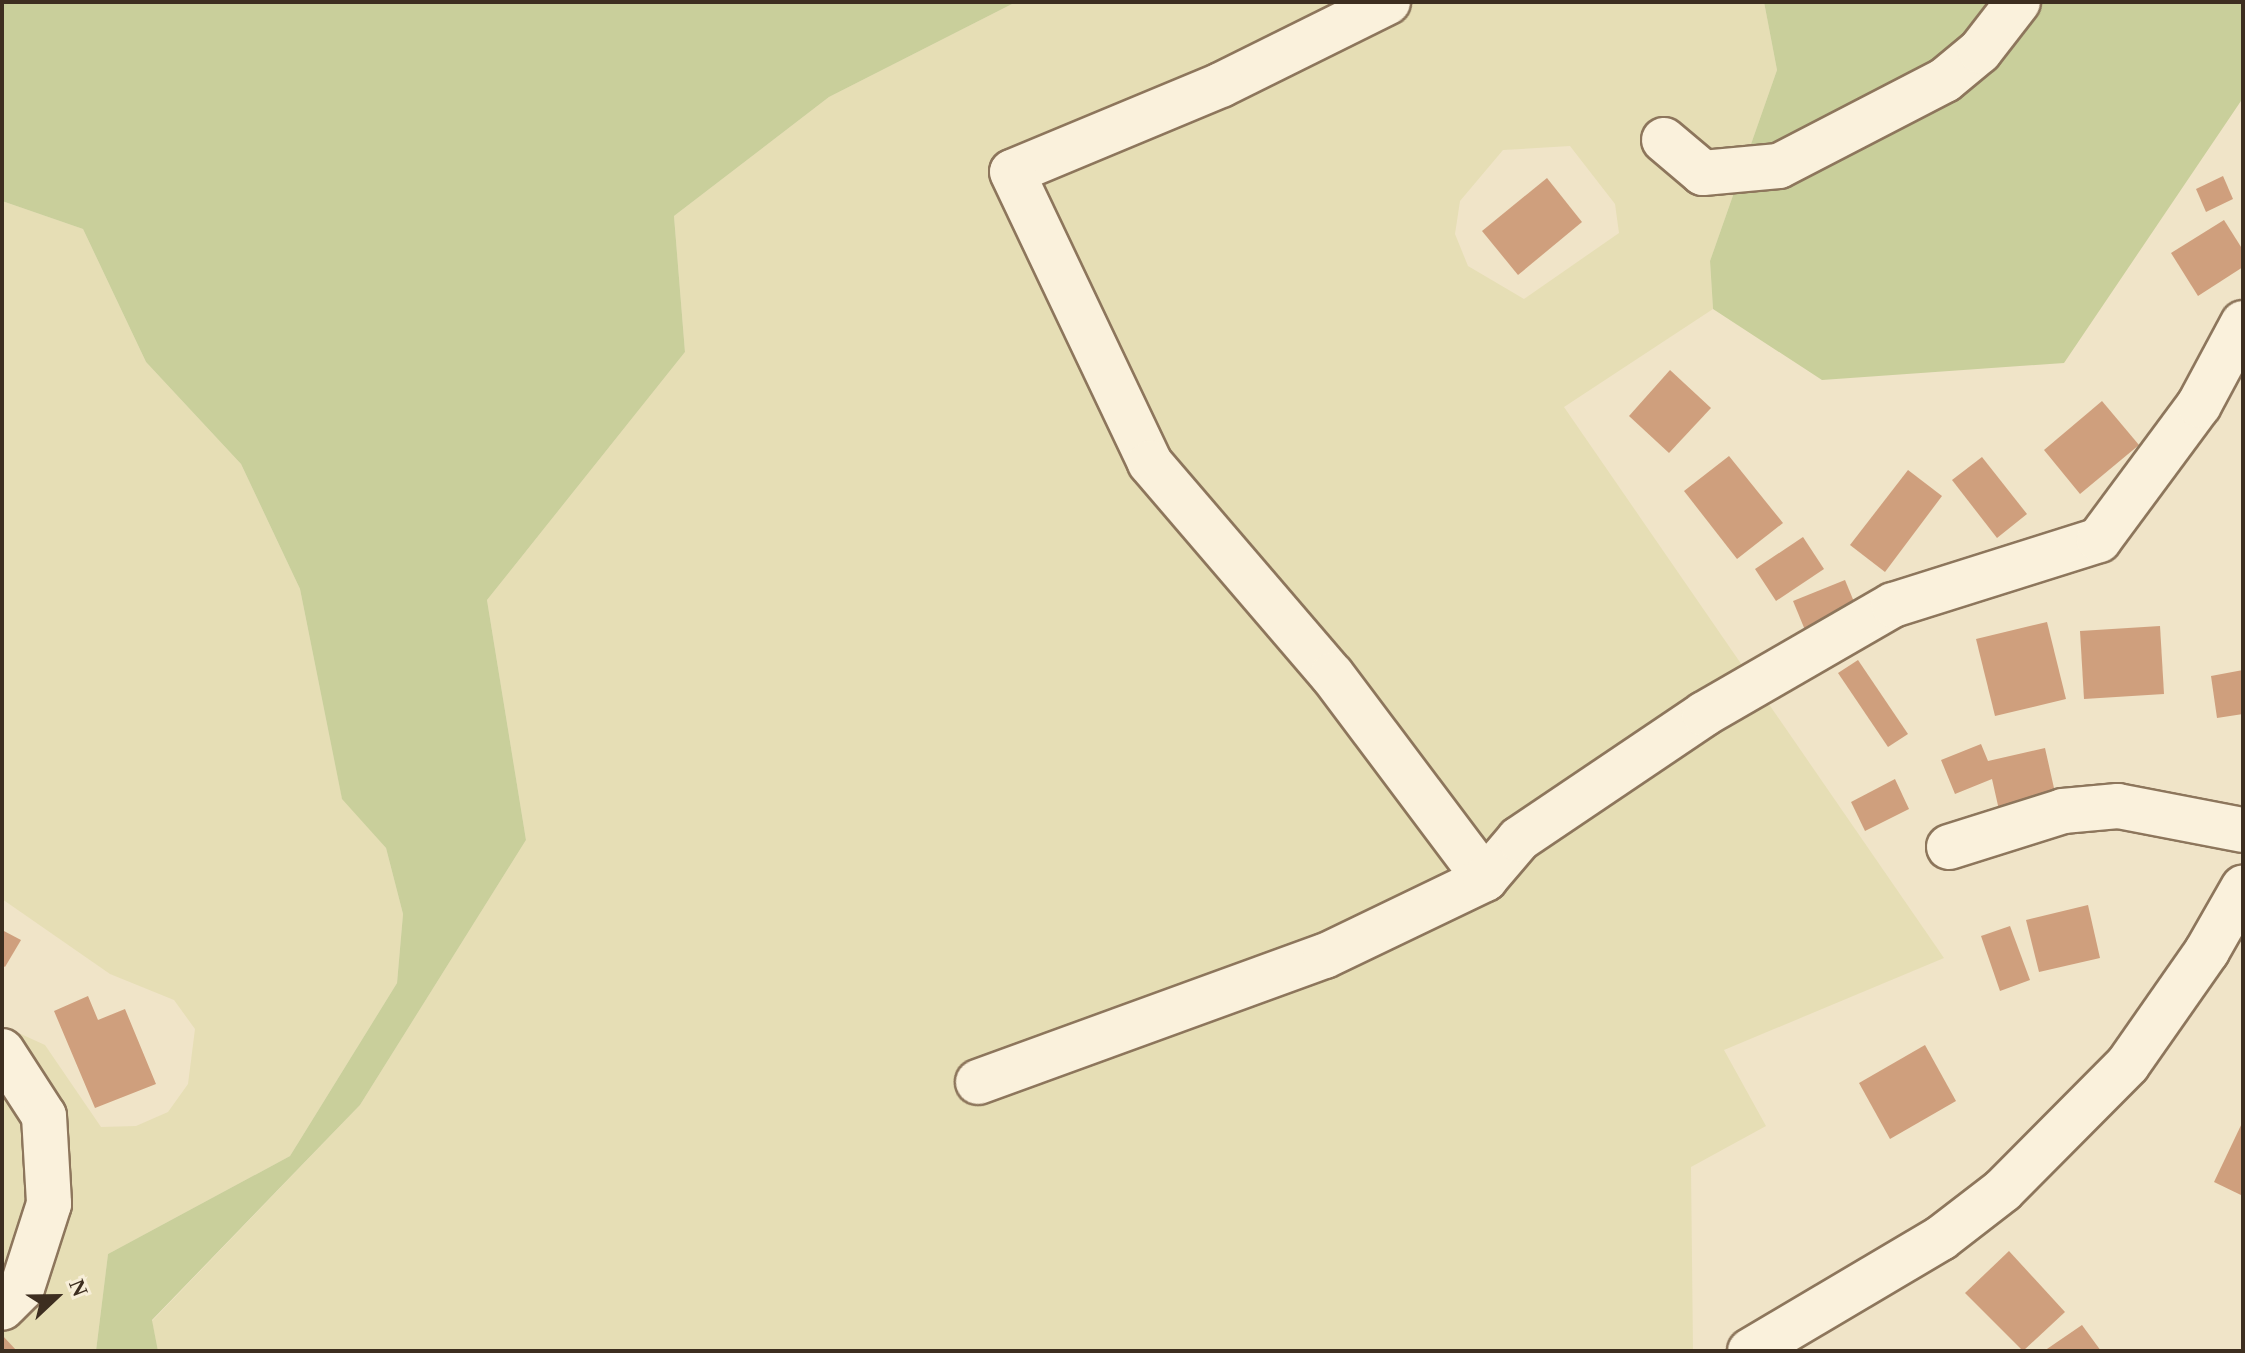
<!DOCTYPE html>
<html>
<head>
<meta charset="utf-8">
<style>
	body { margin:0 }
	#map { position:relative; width:2245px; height:1353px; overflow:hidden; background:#f0e4c8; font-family:Georgia,serif }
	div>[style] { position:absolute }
	.farmland>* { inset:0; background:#e6deb5 }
	.green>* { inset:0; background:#c9cf9b }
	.building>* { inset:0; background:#cf9f7d }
	.roads { filter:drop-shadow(2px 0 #8d765c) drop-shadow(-2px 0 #8d765c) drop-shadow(0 2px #8d765c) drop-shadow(0 -2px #8d765c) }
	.minor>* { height:44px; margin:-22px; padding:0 22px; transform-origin:22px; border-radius:22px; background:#faf1dc }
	span { translate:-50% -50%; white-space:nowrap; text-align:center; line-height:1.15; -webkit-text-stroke:6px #f7eed8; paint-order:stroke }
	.frame { position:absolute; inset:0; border:4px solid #3d2e20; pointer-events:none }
	.north { position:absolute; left:16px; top:1257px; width:80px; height:80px; -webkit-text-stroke:6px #f7eed8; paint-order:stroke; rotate:68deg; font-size:22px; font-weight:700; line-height:32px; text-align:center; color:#3d2e20 }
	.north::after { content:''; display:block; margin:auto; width:28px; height:36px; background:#3d2e20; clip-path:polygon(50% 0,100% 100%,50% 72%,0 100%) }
</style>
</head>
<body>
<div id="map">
	<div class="farmland">
		<i style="clip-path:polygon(evenodd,1016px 2px,1764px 2px,1777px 70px,1710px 261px,1713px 309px,1564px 407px,1944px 958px,1724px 1050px,1766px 1126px,1691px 1167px,1693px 1351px,158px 1351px,152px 1321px,360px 1105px,526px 840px,487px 600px,685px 352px,674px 216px,829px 97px,1016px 2px,1570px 146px,1615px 204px,1619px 233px,1524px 299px,1468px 266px,1455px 234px,1460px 201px,1503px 150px,1570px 146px)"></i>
		<i style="clip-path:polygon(2px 201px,83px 229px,146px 362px,241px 464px,300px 589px,342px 798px,386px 848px,403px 914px,397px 983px,290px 1156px,108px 1254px,96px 1351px,17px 1351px,2px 1338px,2px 1040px,12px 1030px,45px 1045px,101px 1127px,136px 1126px,168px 1112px,188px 1084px,195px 1029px,174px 1000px,110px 974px,2px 899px)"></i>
	</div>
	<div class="green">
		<i style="clip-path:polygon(2px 2px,1016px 2px,829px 97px,674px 216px,685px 352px,487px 600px,526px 840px,360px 1105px,152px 1320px,158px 1351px,96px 1351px,108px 1254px,290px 1156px,397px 983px,403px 914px,386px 848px,342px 799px,300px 589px,241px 464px,146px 362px,83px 229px,2px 201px)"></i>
		<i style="clip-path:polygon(1764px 2px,2243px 2px,2243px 98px,2064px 363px,1822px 380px,1713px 309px,1710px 261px,1777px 70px)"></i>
	</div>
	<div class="building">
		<i style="clip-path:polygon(2223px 176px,2233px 199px,2206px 212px,2196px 189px)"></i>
		<i style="clip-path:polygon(1547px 178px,1582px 222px,1518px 275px,1482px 231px)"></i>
		<i style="clip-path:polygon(2224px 220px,2243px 250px,2243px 267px,2198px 296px,2171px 253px)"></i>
		<i style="clip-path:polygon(1670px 370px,1711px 408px,1669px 453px,1629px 416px)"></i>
		<i style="clip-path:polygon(2102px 401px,2139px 445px,2080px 494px,2044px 450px)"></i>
		<i style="clip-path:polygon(1729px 456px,1783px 523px,1737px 559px,1684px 491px)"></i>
		<i style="clip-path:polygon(1982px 457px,2027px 514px,1997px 538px,1952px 480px)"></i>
		<i style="clip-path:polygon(1908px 470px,1942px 496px,1885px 572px,1850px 545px)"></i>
		<i style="clip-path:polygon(1803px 537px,1824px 569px,1776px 601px,1755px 569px)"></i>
		<i style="clip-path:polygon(1845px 580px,1864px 626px,1812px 647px,1793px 601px)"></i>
		<i style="clip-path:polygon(2047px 622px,2066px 699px,1995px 716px,1976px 639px)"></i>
		<i style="clip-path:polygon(2160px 626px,2164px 694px,2084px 699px,2080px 631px)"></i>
		<i style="clip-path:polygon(1858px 660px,1908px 734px,1888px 747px,1838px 673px)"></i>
		<i style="clip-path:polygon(2243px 670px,2243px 714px,2217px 718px,2211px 676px)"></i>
		<i style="clip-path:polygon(1981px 744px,1988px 761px,2045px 748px,2056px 797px,1999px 810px,1992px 779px,1955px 794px,1941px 760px)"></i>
		<i style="clip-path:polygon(1895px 779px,1909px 809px,1865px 831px,1851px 802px)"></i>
		<i style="clip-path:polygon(2088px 905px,2100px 958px,2039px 972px,2026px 920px)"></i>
		<i style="clip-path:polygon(2010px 926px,2030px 980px,2000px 991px,1981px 936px)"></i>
		<i style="clip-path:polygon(2px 930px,21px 940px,5px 967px,2px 965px)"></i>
		<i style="clip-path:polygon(88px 996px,98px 1020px,125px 1009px,156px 1084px,95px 1108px,54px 1011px)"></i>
		<i style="clip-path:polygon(1925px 1045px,1956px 1101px,1890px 1139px,1859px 1083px)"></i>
		<i style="clip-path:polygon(2243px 1121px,2243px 1196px,2214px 1182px)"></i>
		<i style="clip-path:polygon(2009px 1251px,2065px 1312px,2023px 1351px,1965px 1293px)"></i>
		<i style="clip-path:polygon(2082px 1325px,2101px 1351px,2044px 1351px)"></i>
		<i style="clip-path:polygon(2px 1335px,17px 1351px,2px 1351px)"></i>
	</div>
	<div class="roads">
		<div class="minor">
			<i style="left:1388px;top:2px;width:186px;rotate:153.6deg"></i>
			<i style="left:1221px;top:85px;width:226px;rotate:157.4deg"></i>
			<i style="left:1012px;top:172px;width:322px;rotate:64.6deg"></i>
			<i style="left:1150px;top:463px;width:279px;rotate:49.4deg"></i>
			<i style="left:1332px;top:675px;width:255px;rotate:53.1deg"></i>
			<i style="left:1664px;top:140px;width:51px;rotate:40.2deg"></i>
			<i style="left:1703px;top:173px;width:76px;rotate:-5.3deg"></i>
			<i style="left:1779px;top:166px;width:187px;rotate:-27.4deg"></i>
			<i style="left:1945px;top:80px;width:45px;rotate:-39.6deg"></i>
			<i style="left:1980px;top:51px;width:62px;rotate:-52.2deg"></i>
			<i style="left:1949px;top:847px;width:120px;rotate:-17.5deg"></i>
			<i style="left:2063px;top:811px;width:55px;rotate:-5.2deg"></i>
			<i style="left:2118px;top:806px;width:127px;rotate:10.9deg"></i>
			<i style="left:2px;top:1051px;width:77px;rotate:57.1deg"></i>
			<i style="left:44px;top:1116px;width:88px;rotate:86.7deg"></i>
			<i style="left:49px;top:1204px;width:88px;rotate:107.8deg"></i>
			<i style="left:22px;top:1288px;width:28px;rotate:135deg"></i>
			<i style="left:978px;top:1082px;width:369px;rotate:-20deg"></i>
			<i style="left:1325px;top:956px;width:178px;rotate:-25.7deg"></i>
			<i style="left:1485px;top:879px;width:52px;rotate:-49.6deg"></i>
			<i style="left:1519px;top:839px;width:223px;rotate:-34deg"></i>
			<i style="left:1704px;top:714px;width:218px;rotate:-30deg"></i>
			<i style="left:1893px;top:605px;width:216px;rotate:-17.5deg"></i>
			<i style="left:2099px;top:540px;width:168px;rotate:-53.5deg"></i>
			<i style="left:2199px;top:405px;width:93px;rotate:-61.8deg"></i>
			<i style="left:1750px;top:1351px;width:222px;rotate:-30.6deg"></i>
			<i style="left:1941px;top:1238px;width:78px;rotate:-37.7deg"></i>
			<i style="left:2003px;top:1190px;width:177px;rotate:-45.2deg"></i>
			<i style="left:2128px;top:1064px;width:138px;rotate:-55deg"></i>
			<i style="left:2207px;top:951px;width:73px;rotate:-60.3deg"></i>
		</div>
	</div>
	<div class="frame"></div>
	<div class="north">N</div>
</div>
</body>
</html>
